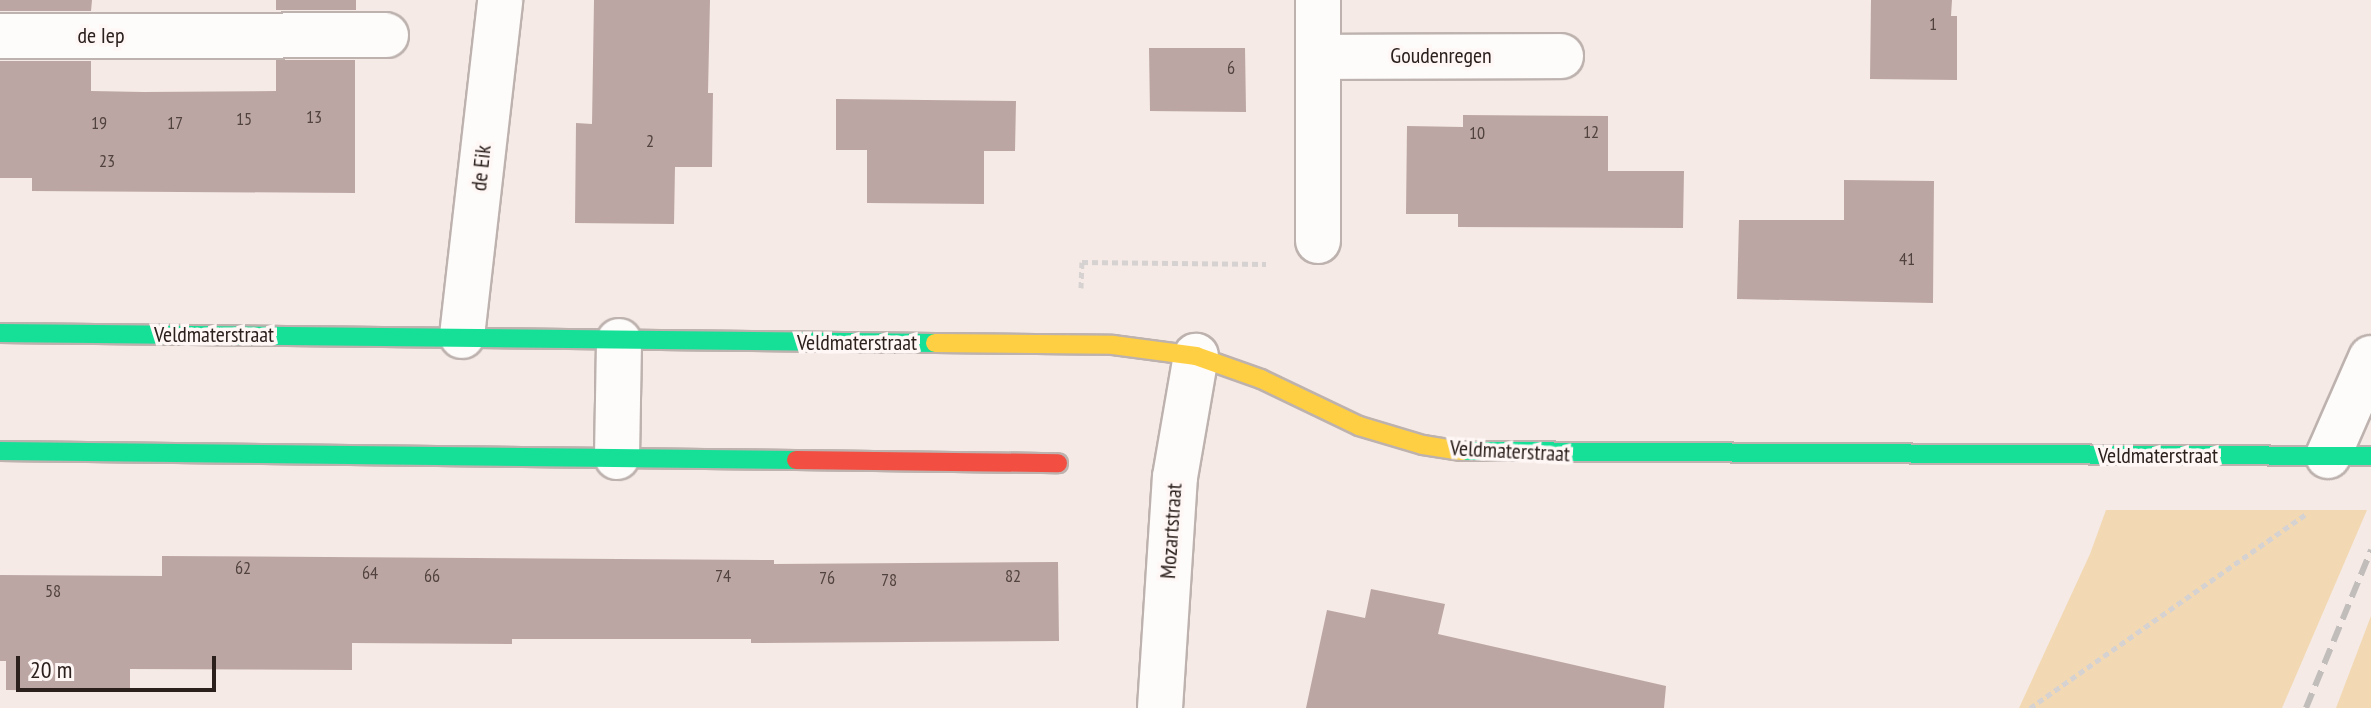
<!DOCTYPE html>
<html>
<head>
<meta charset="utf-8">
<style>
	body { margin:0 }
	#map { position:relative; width:2371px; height:708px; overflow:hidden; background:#f5eae5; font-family:"PT Sans Narrow",sans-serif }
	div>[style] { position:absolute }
	.green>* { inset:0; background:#f2d9b4 }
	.building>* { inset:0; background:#bca6a4 }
	.path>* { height:5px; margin-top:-2.5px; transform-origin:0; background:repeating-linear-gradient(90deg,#d6d2d1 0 6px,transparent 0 10px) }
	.roads { filter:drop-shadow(2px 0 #bdb2ae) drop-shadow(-2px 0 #bdb2ae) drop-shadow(0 2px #bdb2ae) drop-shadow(0 -2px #bdb2ae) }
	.street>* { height:44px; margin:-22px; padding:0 22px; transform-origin:22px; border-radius:22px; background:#fefcfb }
	.fast>* { height:18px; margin:-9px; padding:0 9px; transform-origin:9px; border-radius:9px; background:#16e098 }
	.slow>* { height:18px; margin:-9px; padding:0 9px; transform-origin:9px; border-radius:9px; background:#ffcf43 }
	.jam>* { height:18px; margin:-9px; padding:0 9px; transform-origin:9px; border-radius:9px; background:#f24e42 }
	.rail>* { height:6px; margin-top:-3px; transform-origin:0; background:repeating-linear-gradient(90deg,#c0bdbb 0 16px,transparent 0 24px) }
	span { translate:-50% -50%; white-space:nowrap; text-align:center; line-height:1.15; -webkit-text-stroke:7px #fef7f5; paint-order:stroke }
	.number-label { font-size:18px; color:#50423e }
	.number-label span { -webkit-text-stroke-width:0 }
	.street-label { font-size:22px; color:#2c201c }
	.scale { position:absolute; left:16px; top:656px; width:200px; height:36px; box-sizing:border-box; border:4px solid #2c201c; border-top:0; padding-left:10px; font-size:24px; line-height:28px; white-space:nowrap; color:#2c201c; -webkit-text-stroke:6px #fef7f5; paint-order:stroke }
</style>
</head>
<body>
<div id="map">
	<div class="green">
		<i style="clip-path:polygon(2106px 510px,2367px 510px,2282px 708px,2019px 708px,2090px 554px)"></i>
		<i style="clip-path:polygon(2371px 616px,2371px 708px,2336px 708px)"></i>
	</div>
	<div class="building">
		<i style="clip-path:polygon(0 0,92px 0,91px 11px,0 11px)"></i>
		<i style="clip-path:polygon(276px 0,356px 0,356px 10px,276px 10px)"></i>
		<i style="clip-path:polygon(594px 0,710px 0,708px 93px,713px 93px,712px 167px,675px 167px,674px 224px,575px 223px,576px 123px,592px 124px)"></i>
		<i style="clip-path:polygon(1871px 0,1952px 0,1951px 16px,1957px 16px,1957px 80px,1870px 79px)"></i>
		<i style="clip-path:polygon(1149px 48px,1245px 48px,1246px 112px,1150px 111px)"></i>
		<i style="clip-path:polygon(276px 60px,355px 60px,355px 193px,32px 191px,32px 178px,0 178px,0 61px,91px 61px,91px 91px,143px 92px,276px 91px)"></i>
		<i style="clip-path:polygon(836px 99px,1016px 101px,1015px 151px,984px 151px,984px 204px,867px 203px,867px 150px,836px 150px)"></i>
		<i style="clip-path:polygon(1463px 115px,1608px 116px,1608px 171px,1684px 171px,1683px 228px,1458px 227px,1458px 214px,1406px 214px,1407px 126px,1463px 127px)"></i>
		<i style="clip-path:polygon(1844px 180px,1934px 181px,1933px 303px,1737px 299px,1739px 220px,1844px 220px)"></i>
		<i style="clip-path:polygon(162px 556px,774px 560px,774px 564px,1058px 562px,1059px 641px,751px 643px,751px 639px,512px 639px,512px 644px,352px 643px,352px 670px,130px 669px,130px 691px,6px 690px,6px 661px,0 661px,0 575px,162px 576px)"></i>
		<i style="clip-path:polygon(1371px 589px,1445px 604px,1438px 634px,1666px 686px,1664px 708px,1306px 708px,1327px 610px,1365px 618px)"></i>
	</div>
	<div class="path">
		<i style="left:1081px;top:288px;width:26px;rotate:-88deg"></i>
		<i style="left:1082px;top:262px;width:184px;rotate:0.6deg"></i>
		<i style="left:2030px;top:708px;width:337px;rotate:-35.1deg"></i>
	</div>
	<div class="roads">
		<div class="street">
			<i style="left:1318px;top:0;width:241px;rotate:90deg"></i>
			<i style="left:0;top:36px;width:386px;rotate:-0.1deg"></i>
			<i style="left:1320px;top:57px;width:241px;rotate:-0.2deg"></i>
			<i style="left:462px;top:336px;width:338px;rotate:-83.5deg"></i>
			<i style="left:2328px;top:456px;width:107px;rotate:-66.3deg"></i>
			<i style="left:617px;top:457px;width:116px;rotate:-89deg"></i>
			<i style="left:1160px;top:708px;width:231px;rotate:-86.3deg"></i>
			<i style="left:1175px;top:477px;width:123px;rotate:-80.2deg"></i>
		</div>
		<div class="fast">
			<i style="left:0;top:333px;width:935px;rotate:0.61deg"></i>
			<i style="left:0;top:451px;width:796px;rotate:0.65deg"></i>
			<i style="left:1462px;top:451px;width:909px;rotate:0.32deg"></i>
		</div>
		<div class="slow">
			<i style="left:935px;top:343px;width:178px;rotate:0.6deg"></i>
			<i style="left:1113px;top:345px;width:84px;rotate:7.5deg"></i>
			<i style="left:1196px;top:356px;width:69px;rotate:19.5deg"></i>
			<i style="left:1261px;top:379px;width:109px;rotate:25.6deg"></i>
			<i style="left:1359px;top:426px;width:67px;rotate:16.5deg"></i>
			<i style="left:1423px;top:445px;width:39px;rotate:9deg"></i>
		</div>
		<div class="jam">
			<i style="left:796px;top:460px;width:262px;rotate:0.7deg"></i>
		</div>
	</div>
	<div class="rail">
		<i style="left:2306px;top:708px;width:171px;rotate:-67.6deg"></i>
	</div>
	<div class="number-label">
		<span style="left:1933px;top:24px">1</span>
		<span style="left:1231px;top:68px">6</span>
		<span style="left:314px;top:117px">13</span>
		<span style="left:244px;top:119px">15</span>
		<span style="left:99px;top:123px">19</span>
		<span style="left:175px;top:123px">17</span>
		<span style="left:1591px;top:132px">12</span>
		<span style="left:1477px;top:133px">10</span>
		<span style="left:650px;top:141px">2</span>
		<span style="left:107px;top:161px">23</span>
		<span style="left:1907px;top:259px">41</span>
		<span style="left:243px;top:568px">62</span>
		<span style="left:370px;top:573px">64</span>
		<span style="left:432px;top:576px">66</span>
		<span style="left:723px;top:576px">74</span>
		<span style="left:1013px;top:576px">82</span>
		<span style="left:827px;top:578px">76</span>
		<span style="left:889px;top:580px">78</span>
		<span style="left:53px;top:591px">58</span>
	</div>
	<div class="street-label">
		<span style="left:101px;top:36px">de Iep</span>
		<span style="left:1441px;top:56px">Goudenregen</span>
		<span style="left:481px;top:168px;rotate:-84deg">de Eik</span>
		<span style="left:214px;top:335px">Veldmaterstraat</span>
		<span style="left:857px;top:343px">Veldmaterstraat</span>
		<span style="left:1510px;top:451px;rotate:3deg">Veldmaterstraat</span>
		<span style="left:2158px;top:456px">Veldmaterstraat</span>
		<span style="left:1171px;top:531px;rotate:-86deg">Mozartstraat</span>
	</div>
	<div class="scale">20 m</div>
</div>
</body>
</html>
